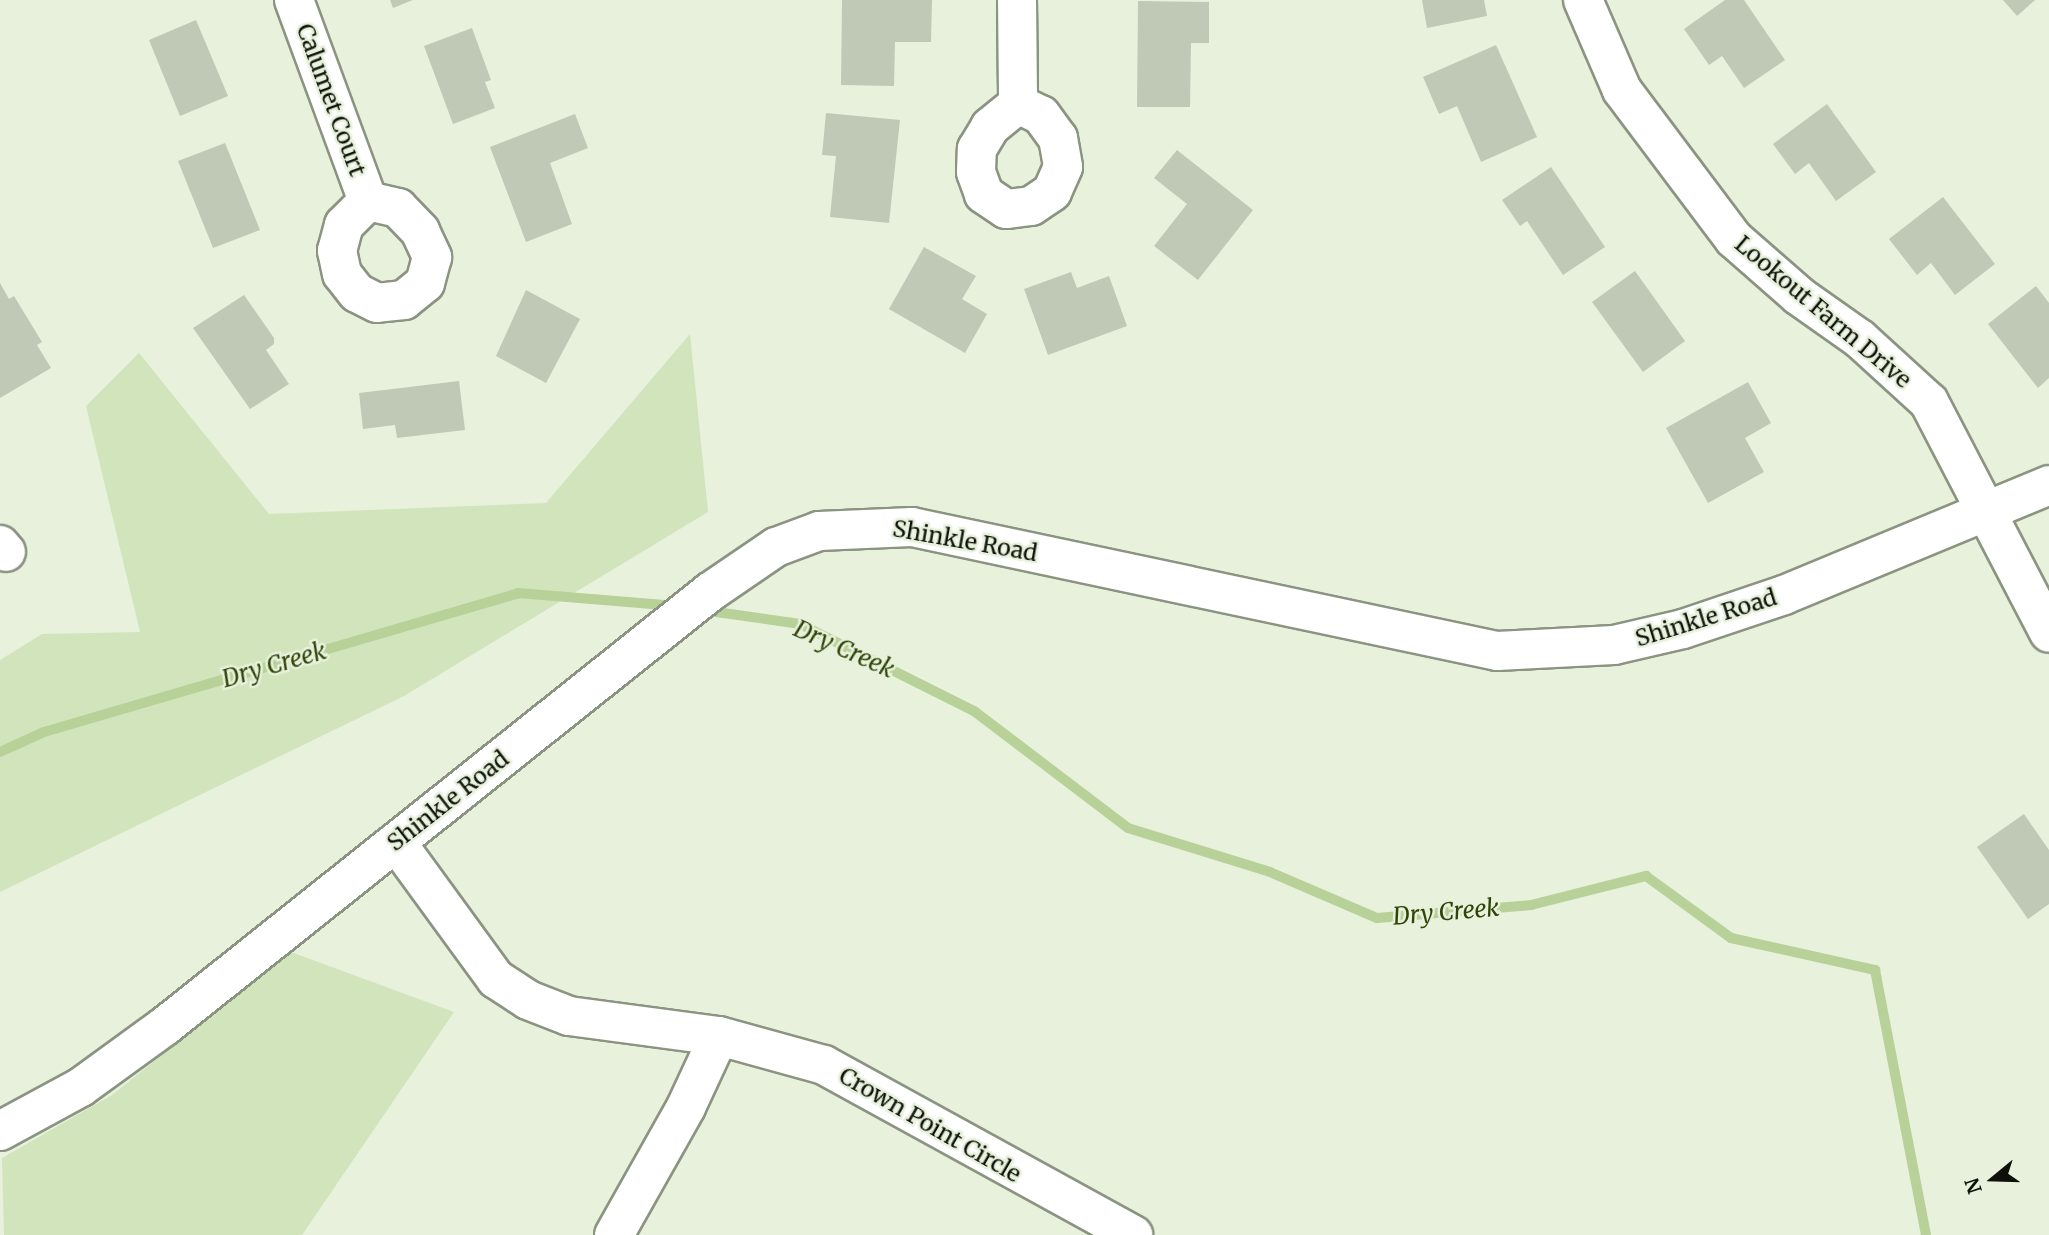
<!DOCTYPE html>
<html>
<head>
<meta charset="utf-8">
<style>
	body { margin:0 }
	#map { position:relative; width:2049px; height:1235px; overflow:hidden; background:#e7f1dc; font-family:Merriweather,serif }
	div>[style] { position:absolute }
	.green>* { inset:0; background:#d1e4bc }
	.stream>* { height:10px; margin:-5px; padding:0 5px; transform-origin:5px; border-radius:5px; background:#b7d199 }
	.building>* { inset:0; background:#c0c9b5 }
	.roads { filter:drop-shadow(2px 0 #8b9481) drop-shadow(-2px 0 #8b9481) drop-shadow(0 2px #8b9481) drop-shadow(0 -2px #8b9481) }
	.minor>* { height:38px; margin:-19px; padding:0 19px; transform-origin:19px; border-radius:19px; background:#fff }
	span { translate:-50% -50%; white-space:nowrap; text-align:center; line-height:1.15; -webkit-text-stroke:5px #e7f1dc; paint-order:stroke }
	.street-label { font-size:23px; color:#0d1009 }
	.water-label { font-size:24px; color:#2f4507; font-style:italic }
	.north { position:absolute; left:1958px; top:1144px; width:70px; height:70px; -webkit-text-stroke:5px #e7f1dc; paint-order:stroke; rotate:251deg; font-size:19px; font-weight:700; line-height:28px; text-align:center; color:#0d1009 }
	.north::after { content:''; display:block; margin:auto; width:24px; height:32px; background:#0d1009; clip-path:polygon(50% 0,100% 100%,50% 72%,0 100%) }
</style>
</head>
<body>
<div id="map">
	<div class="green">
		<i style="clip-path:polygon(690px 334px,708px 512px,404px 696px,0 892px,0 660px,42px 634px,140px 632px,86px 406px,139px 353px,269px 514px,546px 503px)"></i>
		<i style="clip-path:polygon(291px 952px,454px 1012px,302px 1235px,4px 1235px,2px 1158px,112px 1095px)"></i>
	</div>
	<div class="stream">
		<i style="left:702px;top:610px;width:99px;rotate:8.1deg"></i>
		<i style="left:800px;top:624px;width:195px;rotate:26.6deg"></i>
		<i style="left:974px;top:711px;width:193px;rotate:37.2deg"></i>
		<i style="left:1128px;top:828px;width:149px;rotate:17.2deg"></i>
		<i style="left:1270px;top:872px;width:116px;rotate:23.3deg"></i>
		<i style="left:1377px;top:918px;width:155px;rotate:-4.8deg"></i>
		<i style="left:1531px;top:905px;width:119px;rotate:-14.2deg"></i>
		<i style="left:1646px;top:876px;width:105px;rotate:36.1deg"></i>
		<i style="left:1731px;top:938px;width:148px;rotate:12.5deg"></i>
		<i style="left:1875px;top:970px;width:270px;rotate:79.1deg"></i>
		<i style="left:0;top:752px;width:48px;rotate:-24.4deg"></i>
		<i style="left:44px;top:732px;width:494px;rotate:-16.3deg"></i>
		<i style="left:518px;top:593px;width:159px;rotate:4.7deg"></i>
	</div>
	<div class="building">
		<i style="clip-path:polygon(390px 0,413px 0,393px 8px)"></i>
		<i style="clip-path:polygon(842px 0,932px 0,931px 42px,895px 42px,894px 86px,841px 85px)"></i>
		<i style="clip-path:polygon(1422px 0,1484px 0,1487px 16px,1427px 28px)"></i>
		<i style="clip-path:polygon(1725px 0,1744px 0,1785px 60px,1744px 88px,1722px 56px,1709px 65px,1684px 29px)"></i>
		<i style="clip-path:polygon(2003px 0,2035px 0,2017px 16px)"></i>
		<i style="clip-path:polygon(1138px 1px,1209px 2px,1209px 43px,1191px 43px,1190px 107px,1137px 107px)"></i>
		<i style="clip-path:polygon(196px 20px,228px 96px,180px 116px,149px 40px)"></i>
		<i style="clip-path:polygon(472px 28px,491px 80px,485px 82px,495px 108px,453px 124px,424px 46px)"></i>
		<i style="clip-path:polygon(1496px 45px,1537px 137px,1481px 162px,1457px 106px,1439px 114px,1423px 77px)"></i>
		<i style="clip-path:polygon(1827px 104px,1876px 172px,1836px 201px,1809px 163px,1795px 174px,1773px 144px)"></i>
		<i style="clip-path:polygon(826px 113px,900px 120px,889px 223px,830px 217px,836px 156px,822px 155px)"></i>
		<i style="clip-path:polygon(575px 114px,588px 148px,550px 163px,572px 224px,526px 242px,490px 147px)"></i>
		<i style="clip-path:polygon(225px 143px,260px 230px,213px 248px,178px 161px)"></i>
		<i style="clip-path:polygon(1177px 150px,1253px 210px,1198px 280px,1154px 246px,1187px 204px,1154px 178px)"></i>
		<i style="clip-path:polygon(1551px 167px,1605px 247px,1563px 275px,1527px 221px,1520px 226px,1502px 200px)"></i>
		<i style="clip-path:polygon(1943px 197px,1995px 264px,1955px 295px,1931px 263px,1917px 275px,1889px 239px)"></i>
		<i style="clip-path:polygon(924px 247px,976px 276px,962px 299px,987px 314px,965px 353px,889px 309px)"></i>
		<i style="clip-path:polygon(1635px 271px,1685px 341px,1643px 372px,1592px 302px)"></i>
		<i style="clip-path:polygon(1071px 272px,1077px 288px,1109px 276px,1127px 326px,1048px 355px,1024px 289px)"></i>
		<i style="clip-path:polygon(0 283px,9px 299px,14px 296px,42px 342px,37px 345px,51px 368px,0 398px)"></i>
		<i style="clip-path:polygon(2036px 286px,2049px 303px,2049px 378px,2038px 388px,1988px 324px)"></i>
		<i style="clip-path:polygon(526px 290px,580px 319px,546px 383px,496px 356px)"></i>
		<i style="clip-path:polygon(244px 295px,274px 338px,274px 344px,266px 350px,289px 384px,250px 409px,193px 328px)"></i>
		<i style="clip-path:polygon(459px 381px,465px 430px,397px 438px,395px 425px,363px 429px,359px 393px)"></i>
		<i style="clip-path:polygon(1748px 382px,1771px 423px,1745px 438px,1764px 472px,1708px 503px,1666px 428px)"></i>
		<i style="clip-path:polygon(2024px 814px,2049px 850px,2049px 904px,2028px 919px,1977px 847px)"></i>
	</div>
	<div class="roads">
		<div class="minor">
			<i style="left:294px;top:0;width:214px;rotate:69.8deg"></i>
			<i style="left:1017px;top:0;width:104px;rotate:89.4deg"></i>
			<i style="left:1583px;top:0;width:98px;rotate:66.6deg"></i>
			<i style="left:1622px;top:90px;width:186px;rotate:53.1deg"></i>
			<i style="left:1734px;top:239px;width:86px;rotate:41.2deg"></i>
			<i style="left:1799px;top:296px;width:75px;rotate:35.2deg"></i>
			<i style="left:1860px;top:339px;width:93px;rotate:42.4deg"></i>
			<i style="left:1929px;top:402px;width:260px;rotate:62.5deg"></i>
			<i style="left:1018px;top:104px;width:25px;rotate:26deg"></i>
			<i style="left:1041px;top:115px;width:29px;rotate:54deg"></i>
			<i style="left:1058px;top:138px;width:29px;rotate:80deg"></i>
			<i style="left:1063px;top:167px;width:27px;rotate:114deg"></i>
			<i style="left:1052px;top:192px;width:25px;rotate:146deg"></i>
			<i style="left:1031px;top:206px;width:25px;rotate:173deg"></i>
			<i style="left:1006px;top:209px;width:27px;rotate:-146deg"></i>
			<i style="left:984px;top:194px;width:23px;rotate:-110deg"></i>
			<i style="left:976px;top:172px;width:23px;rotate:-88deg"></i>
			<i style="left:977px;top:149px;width:26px;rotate:-59deg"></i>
			<i style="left:990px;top:127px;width:36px;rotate:-39deg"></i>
			<i style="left:368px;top:201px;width:31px;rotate:13deg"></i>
			<i style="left:398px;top:208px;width:32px;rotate:46deg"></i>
			<i style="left:420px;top:231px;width:29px;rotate:65deg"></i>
			<i style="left:432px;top:257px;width:27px;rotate:105deg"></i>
			<i style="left:425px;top:283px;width:27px;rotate:141deg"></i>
			<i style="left:404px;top:300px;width:27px;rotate:174deg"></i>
			<i style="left:377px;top:303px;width:22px;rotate:-153deg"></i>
			<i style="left:357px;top:293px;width:24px;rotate:-128deg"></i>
			<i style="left:342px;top:274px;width:24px;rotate:-102deg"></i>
			<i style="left:337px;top:251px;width:27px;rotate:-75deg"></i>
			<i style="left:344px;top:225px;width:34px;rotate:-45deg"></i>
			<i style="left:0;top:545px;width:9px;rotate:49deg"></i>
			<i style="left:396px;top:842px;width:170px;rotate:53.9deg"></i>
			<i style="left:496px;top:979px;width:38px;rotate:33deg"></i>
			<i style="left:528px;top:1000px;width:44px;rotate:21.3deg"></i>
			<i style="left:569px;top:1016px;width:151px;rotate:7.6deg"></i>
			<i style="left:719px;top:1036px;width:109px;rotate:15.4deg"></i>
			<i style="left:824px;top:1065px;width:353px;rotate:28.8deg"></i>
			<i style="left:0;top:1131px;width:92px;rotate:-28.5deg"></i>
			<i style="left:81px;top:1087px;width:104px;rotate:-36deg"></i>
			<i style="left:165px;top:1026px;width:697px;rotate:-38.53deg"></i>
			<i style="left:710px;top:592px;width:80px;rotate:-34.3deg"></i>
			<i style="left:776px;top:547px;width:46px;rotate:-20.4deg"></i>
			<i style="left:819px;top:531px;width:93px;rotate:-2.5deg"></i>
			<i style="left:912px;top:527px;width:598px;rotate:11.97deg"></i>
			<i style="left:1497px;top:651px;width:117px;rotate:-2.9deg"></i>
			<i style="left:1614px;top:645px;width:71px;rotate:-13.1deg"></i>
			<i style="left:1683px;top:629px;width:107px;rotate:-18.6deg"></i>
			<i style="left:1784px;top:595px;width:287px;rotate:-22.5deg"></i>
			<i style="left:614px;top:1235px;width:147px;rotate:-60.6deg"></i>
			<i style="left:686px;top:1107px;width:78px;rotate:-65.1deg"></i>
		</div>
	</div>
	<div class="street-label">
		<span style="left:331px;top:100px;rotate:70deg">Calumet Court</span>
		<span style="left:1823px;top:312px;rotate:40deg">Lookout Farm Drive</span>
		<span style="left:965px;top:541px;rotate:10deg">Shinkle Road</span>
		<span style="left:1706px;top:618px;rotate:-17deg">Shinkle Road</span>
		<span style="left:448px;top:801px;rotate:-38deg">Shinkle Road</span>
		<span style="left:930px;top:1125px;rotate:30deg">Crown Point Circle</span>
	</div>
	<div class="water-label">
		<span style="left:844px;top:649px;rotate:24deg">Dry Creek</span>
		<span style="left:274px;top:665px;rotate:-16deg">Dry Creek</span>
		<span style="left:1446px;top:912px;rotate:-5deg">Dry Creek</span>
	</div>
	<div class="north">N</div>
</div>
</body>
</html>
